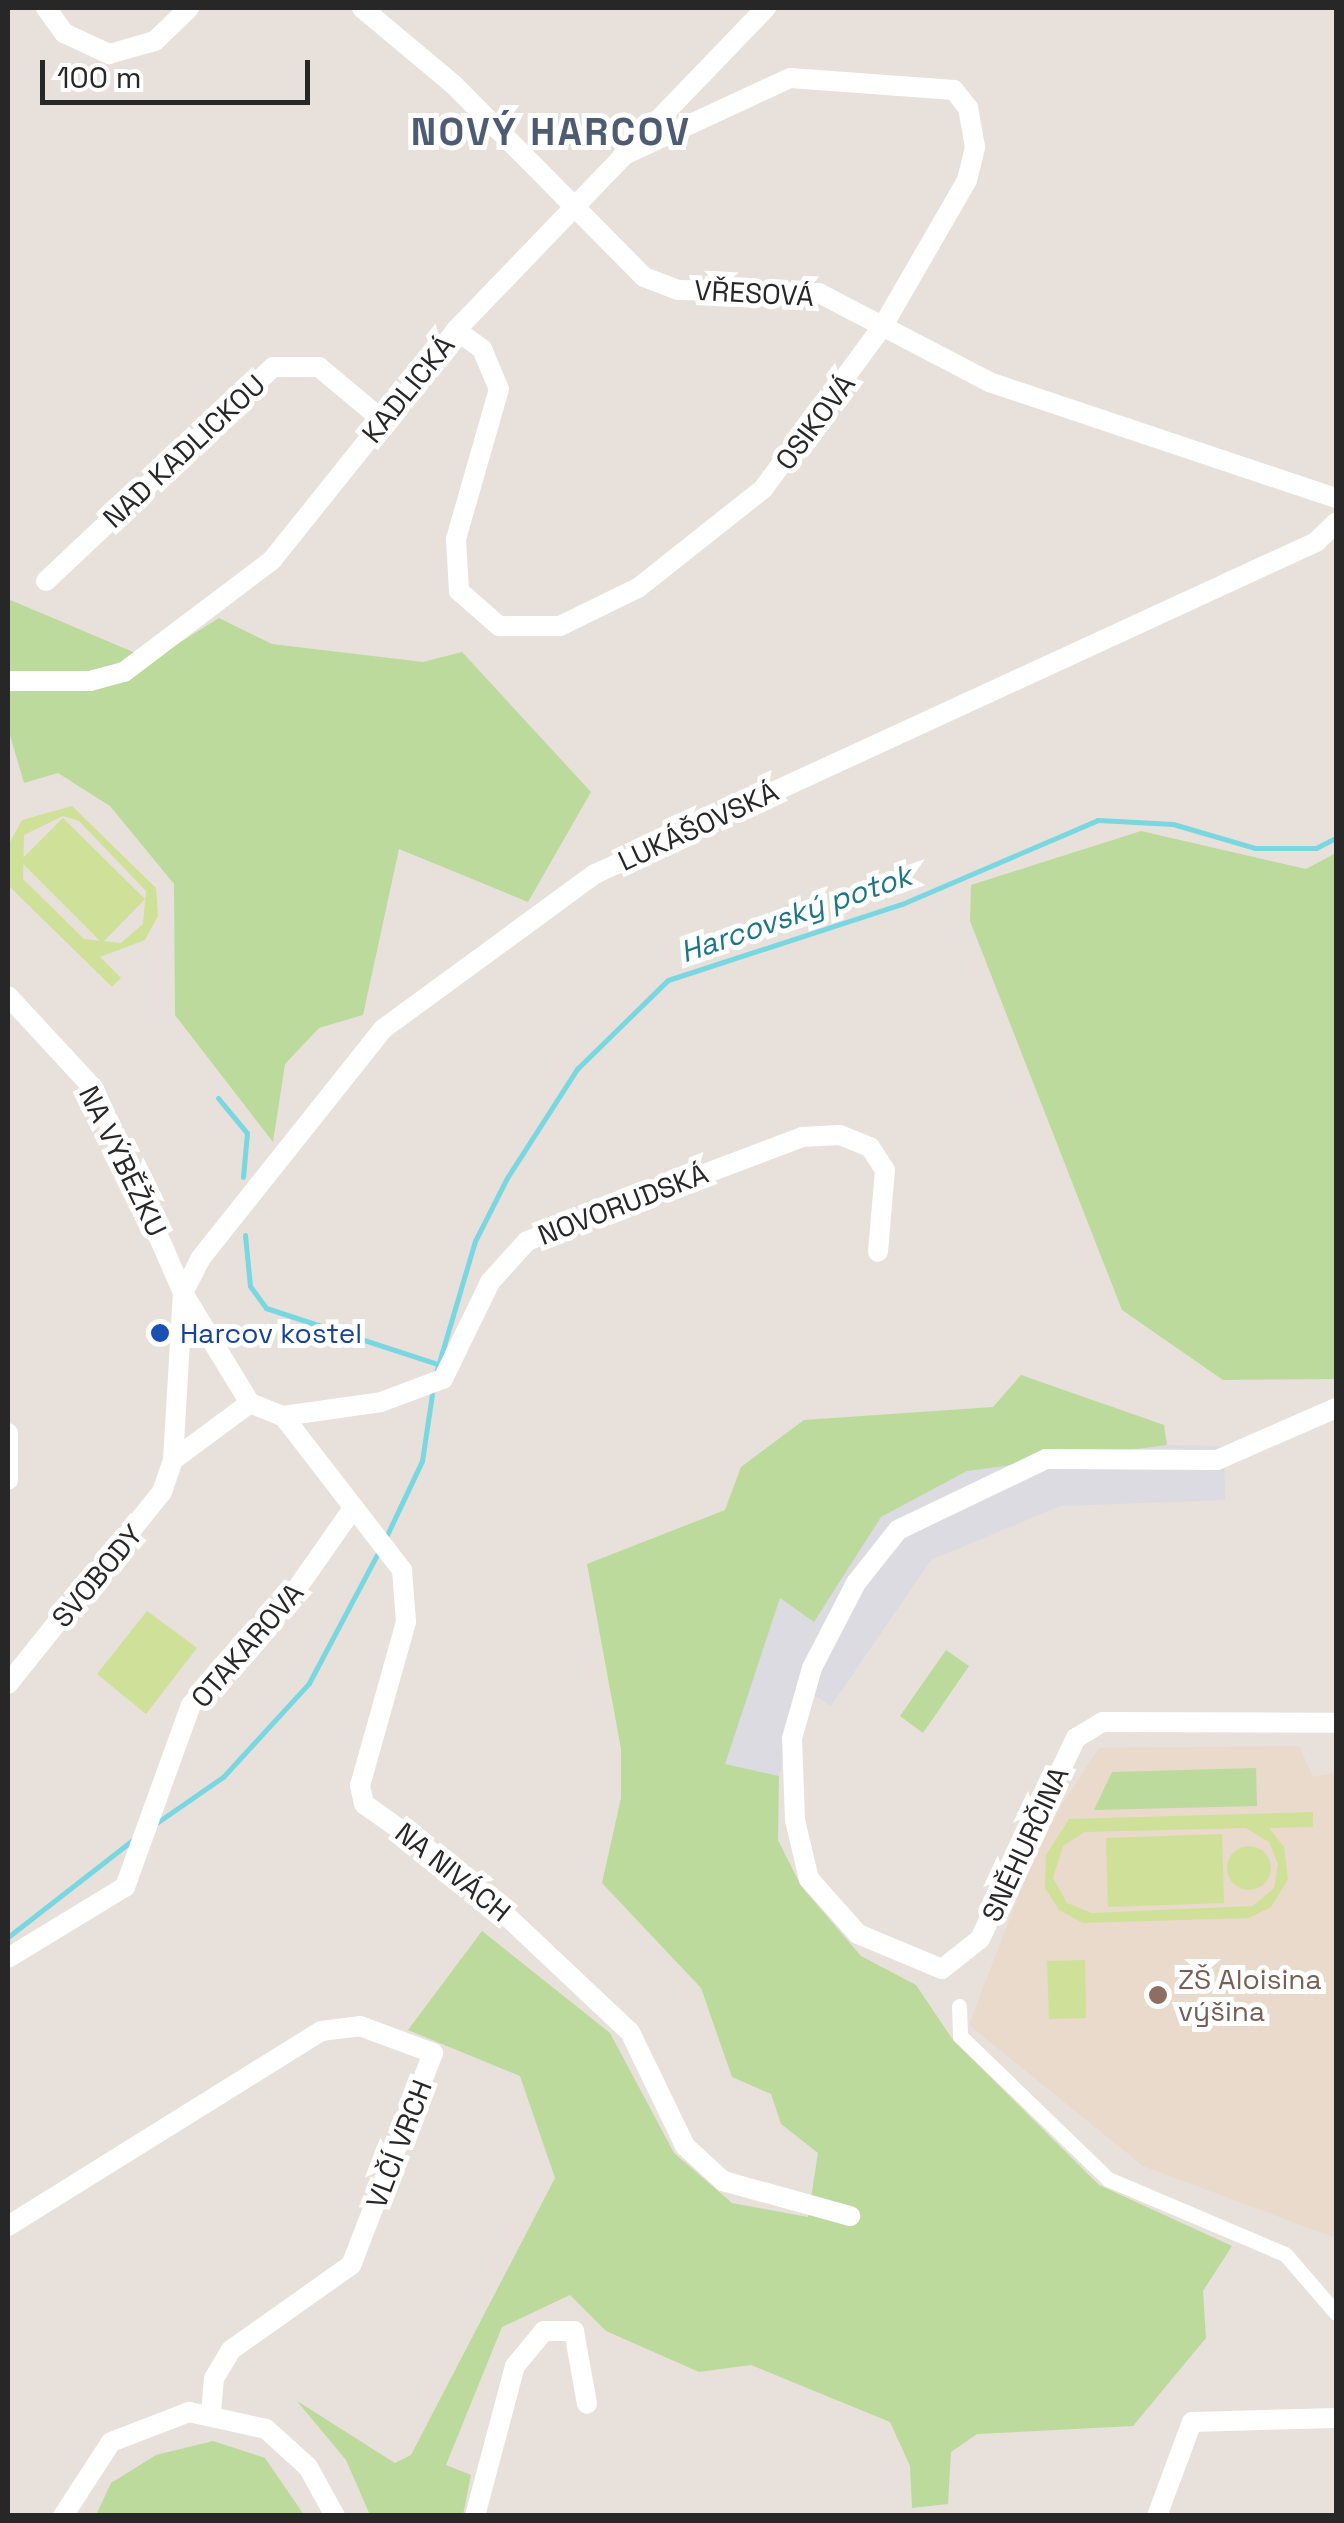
<!DOCTYPE html>
<html>
<head>
<meta charset="utf-8">
<style>
	body { margin:0 }
	#map { position:relative; width:1344px; height:2523px; overflow:hidden; background:#e8e0da; font-family:"Space Grotesk",sans-serif }
	div>[style] { position:absolute }
	.industrial>* { inset:0; background:#dbdbe1 }
	.education>* { inset:0; background:#e9dacb }
	.green>* { inset:0; background:#bcda9c }
	.pitch>* { inset:0; background:#cfe099 }
	.round { border-radius:50% }
	.stream>* { height:5px; margin:-2.5px; padding:0 2.5px; transform-origin:2.5px; border-radius:2.5px; background:#78d7e0 }
	.pedestrian>* { height:15px; margin:-7.5px; padding:0 7.5px; transform-origin:7.5px; border-radius:7.5px; background:#fff }
	.minor>* { height:20px; margin:-10px; padding:0 10px; transform-origin:10px; border-radius:10px; background:#fff }
	.dots>* { width:28px; height:28px; translate:-50% -50%; box-sizing:border-box; border:5px solid #fff; border-radius:50% }
	span { translate:-50% -50%; white-space:nowrap; text-align:center; line-height:1.15; -webkit-text-stroke:10px #fff; paint-order:stroke }
	.street-label { font-size:28px; color:#272727 }
	.transit-label { font-size:28px; color:#164399 }
	.left { translate:0 -50%; text-align:left }
	.education-label { font-size:28px; color:#785e54 }
	.water-label { font-size:30px; color:#1b7688; font-style:italic }
	.district-label { font-size:38px; color:#4d5b73; font-weight:700; letter-spacing:2.5px }
	.frame { position:absolute; inset:0; border:10px solid #272727; pointer-events:none }
	.scale { position:absolute; left:40px; top:60px; width:270px; height:45px; box-sizing:border-box; border:5px solid #272727; border-top:0; padding-left:12px; font-size:30px; line-height:35px; white-space:nowrap; color:#272727; -webkit-text-stroke:8px #fff; paint-order:stroke }
</style>
</head>
<body>
<div id="map">
	<div class="industrial">
		<i style="clip-path:polygon(1167px 1445px,1224px 1446px,1225px 1500px,1060px 1506px,931px 1560px,831px 1706px,801px 1687px,779px 1776px,724px 1765px,780px 1598px,814px 1621px,881px 1517px,967px 1471px)"></i>
	</div>
	<div class="education">
		<i style="clip-path:polygon(1299px 1746px,1313px 1777px,1336px 1773px,1336px 2238px,1143px 2166px,969px 2025px,1041px 1837px,1099px 1748px)"></i>
	</div>
	<div class="green">
		<i style="clip-path:polygon(8px 599px,152px 660px,219px 618px,272px 644px,423px 662px,462px 652px,591px 792px,528px 902px,399px 849px,363px 1015px,319px 1028px,285px 1064px,273px 1142px,175px 1015px,174px 884px,110px 806px,58px 773px,24px 783px,8px 728px)"></i>
		<i style="clip-path:polygon(1141px 831px,1306px 869px,1336px 853px,1336px 1379px,1223px 1380px,1122px 1310px,970px 921px,971px 885px)"></i>
		<i style="clip-path:polygon(1021px 1375px,1164px 1425px,1167px 1445px,967px 1471px,881px 1517px,814px 1622px,780px 1598px,725px 1764px,779px 1776px,778px 1840px,801px 1886px,861px 1956px,916px 1985px,953px 2040px,1099px 2185px,1232px 2246px,1203px 2291px,1206px 2338px,1133px 2426px,977px 2434px,951px 2452px,948px 2504px,912px 2508px,910px 2466px,890px 2422px,751px 2365px,699px 2372px,606px 2331px,570px 2295px,502px 2327px,446px 2465px,471px 2475px,463px 2515px,370px 2515px,346px 2460px,297px 2401px,395px 2463px,411px 2455px,555px 2178px,520px 2076px,408px 2030px,482px 1931px,610px 2033px,674px 2153px,732px 2203px,808px 2217px,818px 2153px,781px 2124px,771px 2094px,732px 2077px,701px 1988px,602px 1883px,621px 1798px,621px 1749px,587px 1564px,725px 1510px,741px 1467px,804px 1420px,993px 1407px)"></i>
		<i style="clip-path:polygon(946px 1650px,969px 1666px,923px 1733px,900px 1716px)"></i>
		<i style="clip-path:polygon(1256px 1768px,1257px 1806px,1094px 1810px,1112px 1772px)"></i>
		<i style="clip-path:polygon(213px 2441px,265px 2458px,304px 2515px,96px 2515px,111px 2483px,156px 2455px)"></i>
	</div>
	<div class="pitch">
		<i style="clip-path:polygon(evenodd,72px 806px,156px 888px,158px 916px,145px 940px,100px 957px,121px 978px,112px 987px,8px 885px,8px 846px,22px 820px,72px 806px,63px 816px,79px 821px,146px 891px,143px 924px,121px 943px,84px 939px,23px 879px,24px 835px,63px 816px)"></i>
		<i style="clip-path:polygon(63px 818px,145px 899px,102px 943px,20px 861px)"></i>
		<i style="clip-path:polygon(147px 1611px,197px 1648px,146px 1714px,97px 1674px)"></i>
		<i style="clip-path:polygon(evenodd,1313px 1812px,1313px 1827px,1269px 1828px,1284px 1847px,1288px 1879px,1271px 1907px,1249px 1918px,1083px 1923px,1059px 1910px,1045px 1888px,1046px 1855px,1069px 1819px,1313px 1812px,1246px 1828px,1269px 1842px,1278px 1864px,1274px 1888px,1253px 1906px,1092px 1913px,1067px 1903px,1053px 1878px,1063px 1846px,1085px 1832px,1246px 1828px)"></i>
		<i style="clip-path:polygon(1222px 1834px,1224px 1903px,1108px 1907px,1106px 1838px)"></i>
		<i class="round" style="left:1227px;top:1846px;width:44px;height:44px"></i>
		<i style="clip-path:polygon(1085px 1960px,1086px 2018px,1049px 2019px,1047px 1961px)"></i>
	</div>
	<div class="stream">
		<i style="left:218px;top:1098px;width:45px;rotate:50.4deg"></i>
		<i style="left:247px;top:1133px;width:44px;rotate:95.2deg"></i>
		<i style="left:245px;top:1235px;width:51px;rotate:84.4deg"></i>
		<i style="left:250px;top:1286px;width:27px;rotate:54deg"></i>
		<i style="left:266px;top:1308px;width:180px;rotate:18.1deg"></i>
		<i style="left:435px;top:1376px;width:141px;rotate:-73.5deg"></i>
		<i style="left:475px;top:1241px;width:71px;rotate:-63.1deg"></i>
		<i style="left:507px;top:1178px;width:130px;rotate:-57.3deg"></i>
		<i style="left:577px;top:1069px;width:127px;rotate:-44.4deg"></i>
		<i style="left:668px;top:980px;width:246px;rotate:-18deg"></i>
		<i style="left:902px;top:904px;width:213px;rotate:-23.2deg"></i>
		<i style="left:1098px;top:820px;width:75px;rotate:3.1deg"></i>
		<i style="left:1173px;top:824px;width:85px;rotate:16.3deg"></i>
		<i style="left:1255px;top:848px;width:61px"></i>
		<i style="left:1316px;top:848px;width:22px;rotate:-27deg"></i>
		<i style="left:386px;top:1537px;width:84px;rotate:-64.7deg"></i>
		<i style="left:422px;top:1461px;width:75px;rotate:-81.5deg"></i>
		<i style="left:155px;top:1824px;width:83px;rotate:-34.7deg"></i>
		<i style="left:223px;top:1777px;width:127px;rotate:-47.5deg"></i>
		<i style="left:309px;top:1683px;width:149px;rotate:-62.1deg"></i>
		<i style="left:8px;top:1937px;width:160px;rotate:-37.9deg"></i>
	</div>
	<div class="pedestrian">
		<i style="left:959px;top:2006px;width:30px;rotate:88deg"></i>
		<i style="left:960px;top:2036px;width:206px;rotate:44deg"></i>
		<i style="left:1108px;top:2179px;width:192px;rotate:23deg"></i>
		<i style="left:1285px;top:2254px;width:78px;rotate:49.2deg"></i>
	</div>
	<div class="minor">
		<i style="left:46px;top:8px;width:31px;rotate:54deg"></i>
		<i style="left:64px;top:33px;width:50px;rotate:25deg"></i>
		<i style="left:109px;top:54px;width:48px;rotate:-15.8deg"></i>
		<i style="left:155px;top:41px;width:47px;rotate:-44.1deg"></i>
		<i style="left:362px;top:8px;width:120px;rotate:39.9deg"></i>
		<i style="left:454px;top:85px;width:270px;rotate:45.3deg"></i>
		<i style="left:644px;top:277px;width:36px;rotate:21deg"></i>
		<i style="left:678px;top:290px;width:141px;rotate:1.2deg"></i>
		<i style="left:819px;top:293px;width:192px;rotate:27.6deg"></i>
		<i style="left:989px;top:382px;width:366px;rotate:18.5deg"></i>
		<i style="left:456px;top:330px;width:32px;rotate:36deg"></i>
		<i style="left:482px;top:349px;width:43px;rotate:67deg"></i>
		<i style="left:499px;top:389px;width:156px;rotate:106deg"></i>
		<i style="left:456px;top:539px;width:52px;rotate:86.7deg"></i>
		<i style="left:459px;top:591px;width:53px;rotate:41.2deg"></i>
		<i style="left:499px;top:626px;width:61px"></i>
		<i style="left:560px;top:626px;width:87px;rotate:-26deg"></i>
		<i style="left:638px;top:588px;width:159px;rotate:-38.4deg"></i>
		<i style="left:763px;top:489px;width:205px;rotate:-53.7deg"></i>
		<i style="left:884px;top:324px;width:166px;rotate:-60deg"></i>
		<i style="left:967px;top:180px;width:34px;rotate:-76deg"></i>
		<i style="left:975px;top:147px;width:40px;rotate:-100deg"></i>
		<i style="left:968px;top:108px;width:23px;rotate:-128deg"></i>
		<i style="left:954px;top:90px;width:164px;rotate:-175.8deg"></i>
		<i style="left:790px;top:78px;width:185px;rotate:155.1deg"></i>
		<i style="left:46px;top:581px;width:312px;rotate:-43.3deg"></i>
		<i style="left:273px;top:367px;width:46px"></i>
		<i style="left:319px;top:367px;width:80px;rotate:39.9deg"></i>
		<i style="left:8px;top:681px;width:82px"></i>
		<i style="left:90px;top:681px;width:35px;rotate:-15deg"></i>
		<i style="left:124px;top:672px;width:186px;rotate:-37.1deg"></i>
		<i style="left:272px;top:560px;width:295px;rotate:-51.3deg"></i>
		<i style="left:456px;top:330px;width:447px;rotate:-46.1deg"></i>
		<i style="left:8px;top:996px;width:127px;rotate:47.2deg"></i>
		<i style="left:94px;top:1089px;width:223px;rotate:66.4deg"></i>
		<i style="left:183px;top:1293px;width:129px;rotate:58.7deg"></i>
		<i style="left:250px;top:1403px;width:35px;rotate:22deg"></i>
		<i style="left:283px;top:1416px;width:195px;rotate:52.3deg"></i>
		<i style="left:402px;top:1570px;width:52px;rotate:85.6deg"></i>
		<i style="left:406px;top:1622px;width:170px;rotate:105.7deg"></i>
		<i style="left:360px;top:1786px;width:18px;rotate:77deg"></i>
		<i style="left:364px;top:1804px;width:118px;rotate:35.3deg"></i>
		<i style="left:460px;top:1872px;width:233px;rotate:43.3deg"></i>
		<i style="left:630px;top:2032px;width:127px;rotate:64.2deg"></i>
		<i style="left:685px;top:2146px;width:52px;rotate:42.6deg"></i>
		<i style="left:723px;top:2181px;width:132px;rotate:15.4deg"></i>
		<i style="left:1336px;top:1408px;width:130px;rotate:156.4deg"></i>
		<i style="left:1217px;top:1460px;width:171px;rotate:-179.7deg"></i>
		<i style="left:1046px;top:1459px;width:164px;rotate:154.4deg"></i>
		<i style="left:898px;top:1530px;width:68px;rotate:128.4deg"></i>
		<i style="left:856px;top:1583px;width:96px;rotate:117.4deg"></i>
		<i style="left:812px;top:1668px;width:73px;rotate:105.9deg"></i>
		<i style="left:792px;top:1738px;width:82px;rotate:87.9deg"></i>
		<i style="left:795px;top:1820px;width:61px;rotate:76.7deg"></i>
		<i style="left:809px;top:1879px;width:74px;rotate:48.3deg"></i>
		<i style="left:858px;top:1934px;width:91px;rotate:22.6deg"></i>
		<i style="left:942px;top:1969px;width:48px;rotate:-38.3deg"></i>
		<i style="left:980px;top:1939px;width:223px;rotate:-64.5deg"></i>
		<i style="left:1076px;top:1738px;width:31px;rotate:-31deg"></i>
		<i style="left:1103px;top:1722px;width:233px;rotate:0.2deg"></i>
		<i style="left:283px;top:1416px;width:99px;rotate:-8.1deg"></i>
		<i style="left:381px;top:1402px;width:66px;rotate:-20.4deg"></i>
		<i style="left:443px;top:1379px;width:108px;rotate:-64.1deg"></i>
		<i style="left:490px;top:1282px;width:55px;rotate:-47.9deg"></i>
		<i style="left:527px;top:1241px;width:294px;rotate:-20.7deg"></i>
		<i style="left:802px;top:1137px;width:38px;rotate:-3deg"></i>
		<i style="left:840px;top:1135px;width:32px;rotate:22deg"></i>
		<i style="left:870px;top:1147px;width:27px;rotate:57deg"></i>
		<i style="left:885px;top:1170px;width:82px;rotate:94.9deg"></i>
		<i style="left:8px;top:1433px;width:47px;rotate:90deg"></i>
		<i style="left:173px;top:1460px;width:96px;rotate:-36.5deg"></i>
		<i style="left:8px;top:1684px;width:246px;rotate:-51.3deg"></i>
		<i style="left:162px;top:1492px;width:34px;rotate:-71deg"></i>
		<i style="left:173px;top:1460px;width:167px;rotate:-86.6deg"></i>
		<i style="left:183px;top:1293px;width:38px;rotate:-63deg"></i>
		<i style="left:200px;top:1259px;width:294px;rotate:-51.5deg"></i>
		<i style="left:383px;top:1029px;width:263px;rotate:-36.2deg"></i>
		<i style="left:595px;top:874px;width:794px;rotate:-24.72deg"></i>
		<i style="left:1316px;top:542px;width:28px;rotate:-44deg"></i>
		<i style="left:8px;top:1958px;width:137px;rotate:-31.3deg"></i>
		<i style="left:125px;top:1887px;width:194px;rotate:-70.1deg"></i>
		<i style="left:191px;top:1705px;width:139px;rotate:-46.8deg"></i>
		<i style="left:286px;top:1604px;width:118px;rotate:-55deg"></i>
		<i style="left:8px;top:2226px;width:369px;rotate:-31.9deg"></i>
		<i style="left:321px;top:2031px;width:39px;rotate:-7deg"></i>
		<i style="left:360px;top:2026px;width:78px;rotate:20.3deg"></i>
		<i style="left:433px;top:2053px;width:227px;rotate:111.1deg"></i>
		<i style="left:351px;top:2265px;width:147px;rotate:144.7deg"></i>
		<i style="left:231px;top:2350px;width:33px;rotate:121deg"></i>
		<i style="left:214px;top:2378px;width:34px;rotate:95deg"></i>
		<i style="left:63px;top:2516px;width:88px;rotate:-57deg"></i>
		<i style="left:111px;top:2442px;width:84px;rotate:-21deg"></i>
		<i style="left:189px;top:2412px;width:79px;rotate:12.4deg"></i>
		<i style="left:266px;top:2429px;width:57px;rotate:42.1deg"></i>
		<i style="left:308px;top:2467px;width:56px;rotate:61.1deg"></i>
		<i style="left:475px;top:2516px;width:155px;rotate:-75.1deg"></i>
		<i style="left:515px;top:2366px;width:45px;rotate:-50.4deg"></i>
		<i style="left:544px;top:2331px;width:30px"></i>
		<i style="left:574px;top:2331px;width:74px;rotate:79.9deg"></i>
		<i style="left:1157px;top:2516px;width:100px;rotate:-69.6deg"></i>
		<i style="left:1192px;top:2422px;width:144px;rotate:-1.6deg"></i>
	</div>
	<div class="dots">
		<i style="left:160px;top:1333px;background:#1a4fb4"></i>
		<i style="left:1158px;top:1995px;background:#8d6e63"></i>
	</div>
	<div class="street-label">
		<span style="left:754px;top:293px;rotate:3deg">VŘESOVÁ</span>
		<span style="left:408px;top:389px;rotate:-51deg">KADLICKÁ</span>
		<span style="left:815px;top:422px;rotate:-53deg">OSIKOVÁ</span>
		<span style="left:184px;top:451px;rotate:-43deg">NAD KADLICKOU</span>
		<span style="left:698px;top:826px;rotate:-25deg">LUKÁŠOVSKÁ</span>
		<span style="left:123px;top:1161px;rotate:64deg">NA VÝBĚŽKU</span>
		<span style="left:623px;top:1204px;rotate:-21deg">NOVORUDSKÁ</span>
		<span style="left:97px;top:1576px;rotate:-50deg">SVOBODY</span>
		<span style="left:247px;top:1645px;rotate:-49deg">OTAKAROVA</span>
		<span style="left:1025px;top:1844px;rotate:-65deg">SNĚHURČINA</span>
		<span style="left:453px;top:1872px;rotate:39deg">NA NIVÁCH</span>
		<span style="left:399px;top:2144px;rotate:-69deg">VLČÍ VRCH</span>
	</div>
	<div class="transit-label">
		<span class="left" style="left:180px;top:1333px">Harcov kostel</span>
	</div>
	<div class="education-label">
		<span class="left" style="left:1178px;top:1995px">ZŠ Aloisina<br>výšina</span>
	</div>
	<div class="water-label">
		<span style="left:796px;top:914px;rotate:-19deg">Harcovský potok</span>
	</div>
	<div class="district-label">
		<span style="left:551px;top:133px">NOVÝ HARCOV</span>
	</div>
	<div class="frame"></div>
	<div class="scale">100 m</div>
</div>
</body>
</html>
